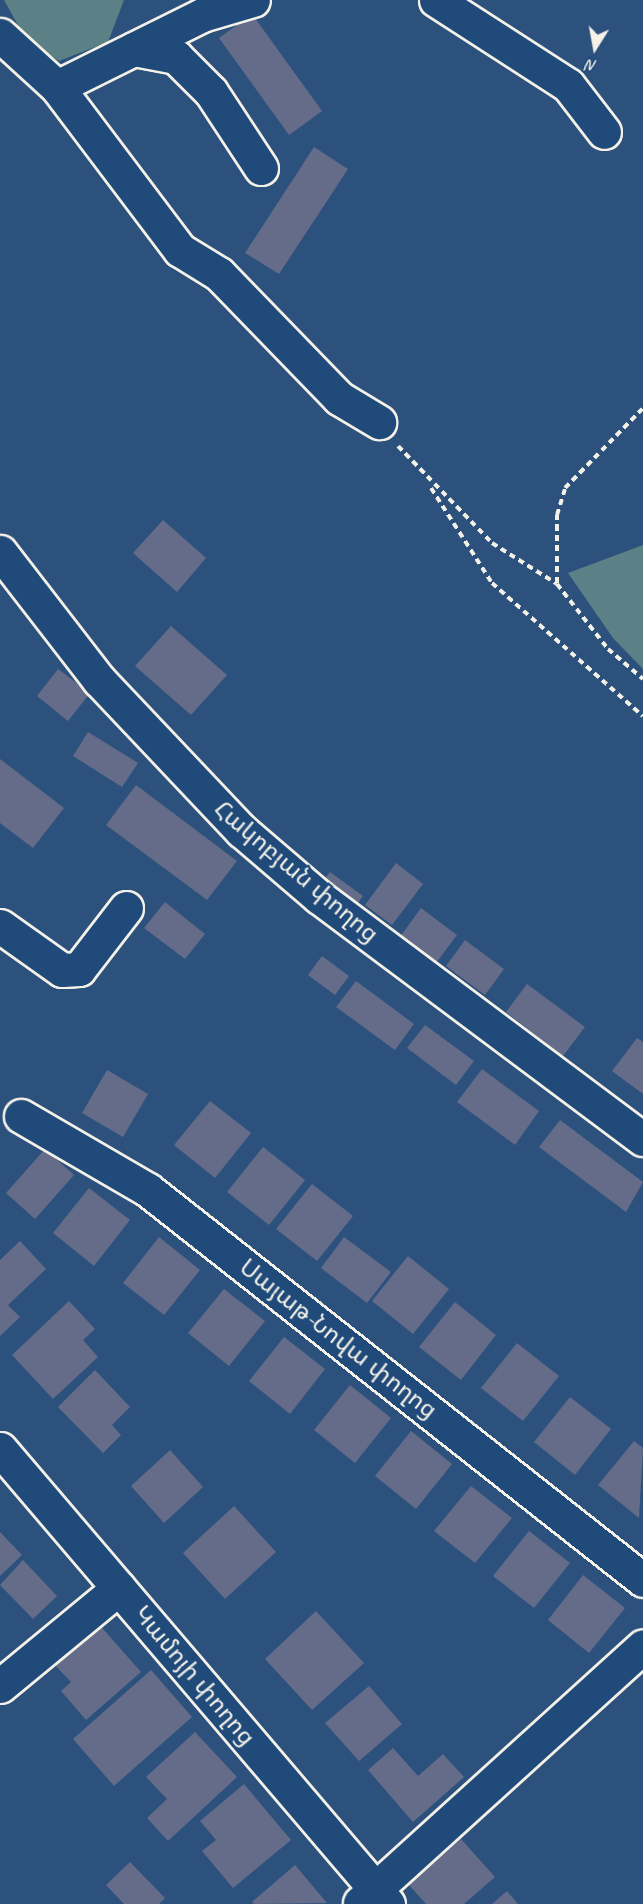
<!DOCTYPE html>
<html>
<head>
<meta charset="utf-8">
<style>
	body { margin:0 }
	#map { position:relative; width:643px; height:1904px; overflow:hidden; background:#2d517d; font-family:Caveat,"Noto Sans Armenian",sans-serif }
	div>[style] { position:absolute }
	.green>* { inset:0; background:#5b8086 }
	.building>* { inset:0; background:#646c89 }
	.path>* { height:4px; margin-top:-2px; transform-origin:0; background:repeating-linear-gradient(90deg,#f4f1e8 0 6px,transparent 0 10.5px) }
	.roads { filter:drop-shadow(2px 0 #f4f1e8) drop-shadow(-2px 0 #f4f1e8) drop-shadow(0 2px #f4f1e8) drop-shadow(0 -2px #f4f1e8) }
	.minor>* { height:33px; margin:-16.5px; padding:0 16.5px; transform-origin:16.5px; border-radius:16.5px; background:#1f4a7a }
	span { translate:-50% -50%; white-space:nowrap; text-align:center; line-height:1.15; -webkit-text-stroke:4.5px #1f4a7a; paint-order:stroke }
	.street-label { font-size:24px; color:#f4f1e8 }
	.north { position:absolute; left:565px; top:18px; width:60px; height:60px; -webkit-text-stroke:4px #1f4a7a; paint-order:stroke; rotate:191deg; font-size:16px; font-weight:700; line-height:24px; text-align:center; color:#f4f1e8 }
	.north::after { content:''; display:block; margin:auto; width:21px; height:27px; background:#f4f1e8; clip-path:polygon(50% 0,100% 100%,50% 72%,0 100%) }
</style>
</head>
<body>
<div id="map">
	<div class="green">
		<i style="clip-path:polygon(4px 0,124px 0,108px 42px,59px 61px,25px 38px)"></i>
		<i style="clip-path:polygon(643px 545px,643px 669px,613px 638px,568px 573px)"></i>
	</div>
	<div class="building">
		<i style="clip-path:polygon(252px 14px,322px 111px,289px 135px,219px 38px)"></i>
		<i style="clip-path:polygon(314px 147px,348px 169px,279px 274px,245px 253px)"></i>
		<i style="clip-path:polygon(163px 520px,206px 558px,177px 592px,133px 553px)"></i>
		<i style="clip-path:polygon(171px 626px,227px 675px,191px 715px,135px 666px)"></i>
		<i style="clip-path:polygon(58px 669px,90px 693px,68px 721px,37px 696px)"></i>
		<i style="clip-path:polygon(88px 732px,138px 763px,122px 787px,73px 756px)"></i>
		<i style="clip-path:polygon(0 759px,64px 808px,33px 848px,0 823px)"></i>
		<i style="clip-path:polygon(136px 785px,237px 861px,207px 900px,106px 825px)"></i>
		<i style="clip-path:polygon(396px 863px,423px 884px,392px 925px,365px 905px)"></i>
		<i style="clip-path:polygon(330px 872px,363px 896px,350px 914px,317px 889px)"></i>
		<i style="clip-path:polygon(165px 902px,205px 934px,185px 959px,144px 928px)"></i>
		<i style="clip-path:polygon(421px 908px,457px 935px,433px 967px,397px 941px)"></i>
		<i style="clip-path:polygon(465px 940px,504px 969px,485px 995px,446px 966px)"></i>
		<i style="clip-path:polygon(322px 956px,349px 976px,335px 995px,308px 975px)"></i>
		<i style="clip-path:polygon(356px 981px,414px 1024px,395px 1050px,336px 1007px)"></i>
		<i style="clip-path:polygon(527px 984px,585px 1027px,563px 1056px,506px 1012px)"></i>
		<i style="clip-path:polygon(425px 1025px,474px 1061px,456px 1085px,407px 1048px)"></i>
		<i style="clip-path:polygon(637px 1038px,643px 1042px,643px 1094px,612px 1071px)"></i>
		<i style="clip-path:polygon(482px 1069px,539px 1111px,515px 1145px,457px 1102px)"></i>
		<i style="clip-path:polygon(107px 1070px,148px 1094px,123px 1137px,82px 1113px)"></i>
		<i style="clip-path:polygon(210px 1101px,251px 1133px,215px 1178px,174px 1145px)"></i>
		<i style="clip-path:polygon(560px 1120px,643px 1182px,626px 1212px,539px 1147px)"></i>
		<i style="clip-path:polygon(263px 1147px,305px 1180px,269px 1225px,227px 1192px)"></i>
		<i style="clip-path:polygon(45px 1149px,74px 1175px,35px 1219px,6px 1193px)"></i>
		<i style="clip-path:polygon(312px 1184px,353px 1216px,317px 1261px,276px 1229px)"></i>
		<i style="clip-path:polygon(89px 1188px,130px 1220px,94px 1266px,53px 1233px)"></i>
		<i style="clip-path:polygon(159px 1237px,200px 1270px,164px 1315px,123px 1283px)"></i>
		<i style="clip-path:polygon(344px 1237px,391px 1272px,367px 1303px,321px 1268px)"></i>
		<i style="clip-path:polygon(20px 1241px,46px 1269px,8px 1305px,20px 1317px,0 1336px,0 1260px)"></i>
		<i style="clip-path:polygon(408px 1256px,449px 1289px,413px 1334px,372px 1301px)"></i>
		<i style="clip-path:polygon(224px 1289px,265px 1321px,229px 1366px,188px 1333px)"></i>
		<i style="clip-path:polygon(69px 1301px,95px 1329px,83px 1340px,98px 1357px,53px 1399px,12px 1355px)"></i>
		<i style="clip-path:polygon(455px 1302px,496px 1335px,461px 1380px,419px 1347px)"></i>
		<i style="clip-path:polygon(284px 1337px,325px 1369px,290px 1414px,249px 1381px)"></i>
		<i style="clip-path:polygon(517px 1343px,559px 1376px,523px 1421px,481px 1388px)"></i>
		<i style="clip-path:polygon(95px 1370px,130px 1407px,112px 1425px,121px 1435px,103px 1453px,58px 1407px)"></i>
		<i style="clip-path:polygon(350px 1385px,391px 1418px,355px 1463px,314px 1430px)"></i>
		<i style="clip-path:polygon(570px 1397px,611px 1429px,575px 1475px,534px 1442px)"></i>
		<i style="clip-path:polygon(411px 1431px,452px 1464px,416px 1509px,375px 1476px)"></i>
		<i style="clip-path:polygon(634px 1441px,643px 1448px,639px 1518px,598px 1485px)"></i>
		<i style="clip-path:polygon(170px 1450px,203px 1487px,164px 1523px,131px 1486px)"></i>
		<i style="clip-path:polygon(471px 1486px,512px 1518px,475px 1563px,434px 1531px)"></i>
		<i style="clip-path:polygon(234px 1506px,276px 1552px,225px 1599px,183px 1553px)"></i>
		<i style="clip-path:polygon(529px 1531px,570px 1563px,534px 1608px,493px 1576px)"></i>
		<i style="clip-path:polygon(0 1532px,22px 1555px,0 1576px)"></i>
		<i style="clip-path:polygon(23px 1560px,57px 1596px,33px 1619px,0 1585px)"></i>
		<i style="clip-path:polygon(583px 1575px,625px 1608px,589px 1653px,548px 1620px)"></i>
		<i style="clip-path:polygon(316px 1611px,364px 1663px,312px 1710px,265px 1659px)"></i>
		<i style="clip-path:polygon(97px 1622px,141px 1672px,86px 1720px,61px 1691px,71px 1682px,52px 1662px)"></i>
		<i style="clip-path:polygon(151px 1670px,192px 1717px,114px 1786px,73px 1739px)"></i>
		<i style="clip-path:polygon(369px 1686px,402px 1724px,359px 1761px,325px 1723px)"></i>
		<i style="clip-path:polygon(195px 1732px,237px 1777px,168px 1841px,147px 1818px,167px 1799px,146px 1777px)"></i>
		<i style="clip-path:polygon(393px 1748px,418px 1776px,443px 1754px,464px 1777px,413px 1822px,368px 1770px)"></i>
		<i style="clip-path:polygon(244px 1784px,291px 1840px,233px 1888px,202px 1851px,216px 1840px,200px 1821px)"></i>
		<i style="clip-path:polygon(461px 1839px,495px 1877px,464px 1904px,426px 1904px,409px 1885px)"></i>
		<i style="clip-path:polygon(130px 1862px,165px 1898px,159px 1904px,124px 1904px,106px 1885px)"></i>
		<i style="clip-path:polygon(295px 1865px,327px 1903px,254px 1904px,252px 1902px)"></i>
		<i style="clip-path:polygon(507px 1891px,518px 1904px,492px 1904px)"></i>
	</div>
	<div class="path">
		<i style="left:398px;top:446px;width:135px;rotate:45.9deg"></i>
		<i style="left:492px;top:543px;width:77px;rotate:32.2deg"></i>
		<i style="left:557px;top:584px;width:83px;rotate:51.9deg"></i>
		<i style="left:608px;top:649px;width:46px;rotate:40.6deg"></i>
		<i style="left:431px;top:488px;width:113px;rotate:57.3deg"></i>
		<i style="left:492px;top:583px;width:201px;rotate:41.4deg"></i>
		<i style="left:557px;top:583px;width:68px;rotate:-90deg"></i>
		<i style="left:557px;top:515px;width:28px;rotate:-73deg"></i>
		<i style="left:565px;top:488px;width:112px;rotate:-45.7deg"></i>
	</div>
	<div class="roads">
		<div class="minor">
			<i style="left:436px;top:0;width:157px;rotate:32.8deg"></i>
			<i style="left:568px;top:85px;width:59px;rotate:52.5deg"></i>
			<i style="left:0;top:35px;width:77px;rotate:42.4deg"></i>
			<i style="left:57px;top:87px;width:204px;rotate:53deg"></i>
			<i style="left:180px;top:250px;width:46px;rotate:31.6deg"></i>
			<i style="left:219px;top:274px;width:173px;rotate:45.9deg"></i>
			<i style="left:339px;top:398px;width:47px;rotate:31deg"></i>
			<i style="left:134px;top:49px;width:43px;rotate:10.8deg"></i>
			<i style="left:176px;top:57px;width:49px;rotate:45deg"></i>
			<i style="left:211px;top:92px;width:91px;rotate:56.7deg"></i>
			<i style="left:57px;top:87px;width:162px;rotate:-26.4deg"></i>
			<i style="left:202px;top:15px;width:53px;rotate:-16.4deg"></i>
			<i style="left:0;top:552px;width:162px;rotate:52.3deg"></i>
			<i style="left:99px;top:680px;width:208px;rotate:46.6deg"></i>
			<i style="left:242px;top:831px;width:101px;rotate:40.6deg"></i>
			<i style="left:319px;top:897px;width:404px;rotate:36.8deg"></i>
			<i style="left:0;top:926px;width:76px;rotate:35.4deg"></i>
			<i style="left:62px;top:970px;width:17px;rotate:-3deg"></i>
			<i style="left:79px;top:969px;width:77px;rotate:-52.4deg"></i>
			<i style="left:21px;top:1116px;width:147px;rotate:30.2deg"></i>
			<i style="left:148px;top:1190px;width:630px;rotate:38.23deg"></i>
			<i style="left:0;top:1449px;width:598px;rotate:49.54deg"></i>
			<i style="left:0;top:1686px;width:154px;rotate:-39.5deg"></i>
			<i style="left:360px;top:1903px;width:382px;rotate:-42.2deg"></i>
		</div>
	</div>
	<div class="street-label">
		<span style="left:296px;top:872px;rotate:40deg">Հակոբյան փողոց</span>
		<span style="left:338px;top:1339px;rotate:38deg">Սայաթ-Նովա փողոց</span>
		<span style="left:194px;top:1676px;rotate:50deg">Կամոյի փողոց</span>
	</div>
	<div class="north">N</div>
</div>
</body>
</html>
